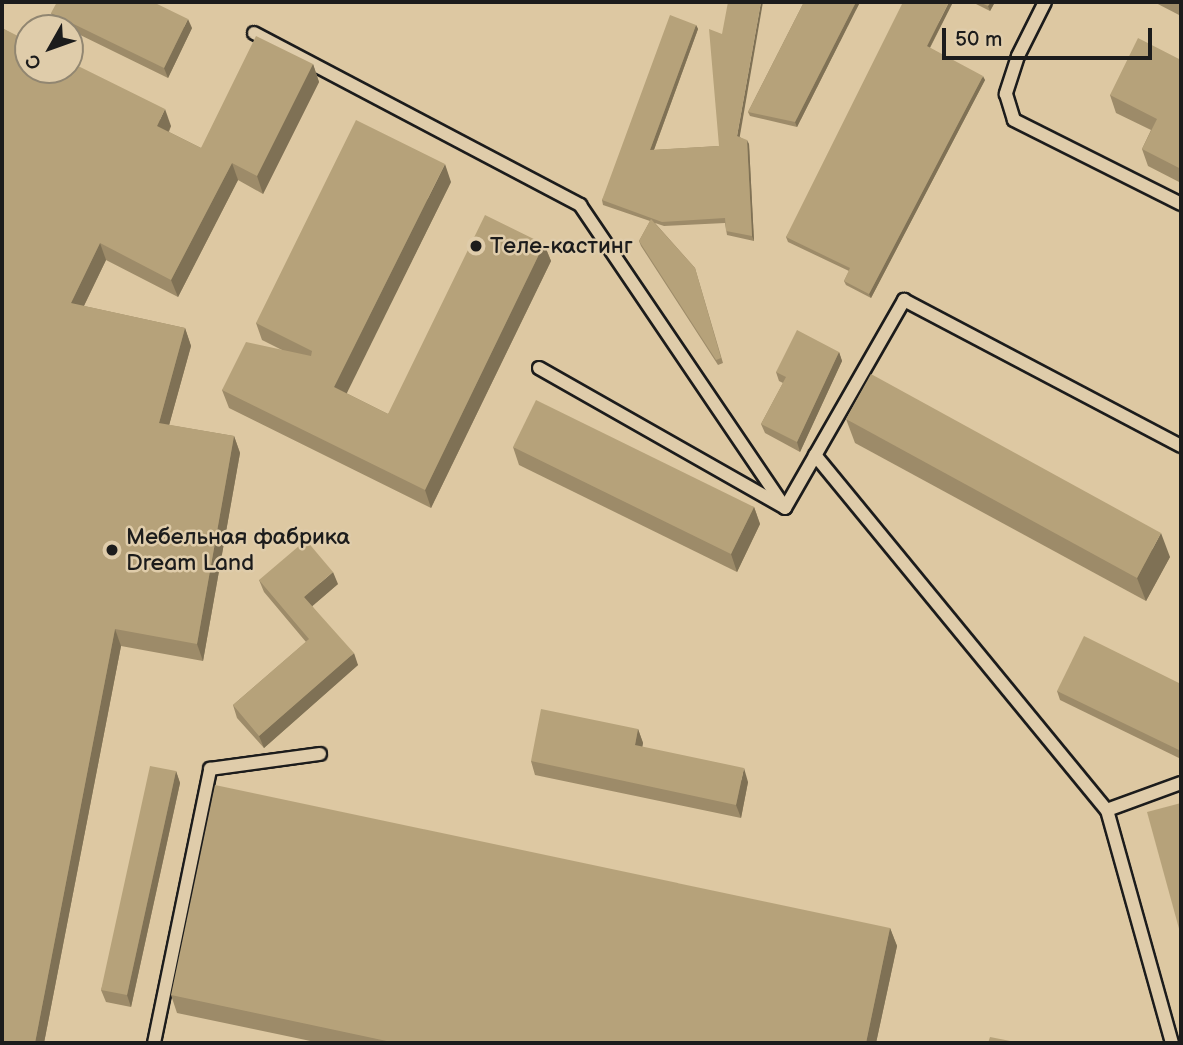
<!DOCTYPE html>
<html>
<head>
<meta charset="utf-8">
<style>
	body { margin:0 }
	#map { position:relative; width:1183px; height:1045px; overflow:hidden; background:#ddc8a2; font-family:"Balsamiq Sans",sans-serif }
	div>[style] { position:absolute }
	.roads { filter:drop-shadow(2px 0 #1c1c1c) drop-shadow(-2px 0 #1c1c1c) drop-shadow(0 2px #1c1c1c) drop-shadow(0 -2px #1c1c1c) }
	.service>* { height:12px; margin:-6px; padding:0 6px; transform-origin:6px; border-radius:6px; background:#dfccaa }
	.wall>* { inset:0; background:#9d8b69 }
	.shaded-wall>* { inset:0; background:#7f7155 }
	.building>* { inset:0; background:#b6a27a }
	.dots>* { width:19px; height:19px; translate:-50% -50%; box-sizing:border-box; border:4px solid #dfccaa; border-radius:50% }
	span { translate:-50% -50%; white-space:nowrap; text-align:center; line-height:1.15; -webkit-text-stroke:5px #dfccaa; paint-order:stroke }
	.poi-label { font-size:23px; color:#1c1c1c }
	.left { translate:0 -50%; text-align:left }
	.frame { position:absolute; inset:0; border:4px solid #1c1c1c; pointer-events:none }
	.north { position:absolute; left:14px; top:14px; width:70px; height:70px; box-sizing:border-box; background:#dfccaa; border:2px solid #918671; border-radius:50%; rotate:230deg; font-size:19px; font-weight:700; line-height:28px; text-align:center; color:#1c1c1c }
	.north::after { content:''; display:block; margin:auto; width:24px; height:32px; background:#1c1c1c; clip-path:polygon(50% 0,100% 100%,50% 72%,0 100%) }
	.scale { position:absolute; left:942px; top:28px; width:210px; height:32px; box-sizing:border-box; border:4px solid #1c1c1c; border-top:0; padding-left:9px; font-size:21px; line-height:24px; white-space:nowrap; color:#1c1c1c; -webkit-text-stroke:5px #dfccaa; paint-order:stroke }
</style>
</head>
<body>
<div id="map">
	<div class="roads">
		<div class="service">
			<i style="left:1045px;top:2px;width:60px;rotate:116.6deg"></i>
			<i style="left:1018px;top:56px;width:40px;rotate:108deg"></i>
			<i style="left:1006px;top:94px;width:27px;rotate:73deg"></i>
			<i style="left:1014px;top:120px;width:187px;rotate:26.7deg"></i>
			<i style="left:254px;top:33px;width:369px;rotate:27.8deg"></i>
			<i style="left:580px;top:205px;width:362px;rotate:55.9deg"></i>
			<i style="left:539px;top:368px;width:283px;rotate:29.6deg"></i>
			<i style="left:785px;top:508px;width:240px;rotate:-60.2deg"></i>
			<i style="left:904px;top:300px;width:313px;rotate:27.8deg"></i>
			<i style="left:815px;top:455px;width:460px;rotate:50.6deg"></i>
			<i style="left:154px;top:1043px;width:280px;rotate:-78.4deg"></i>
			<i style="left:210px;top:769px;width:111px;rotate:-7.8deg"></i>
			<i style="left:1172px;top:1043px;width:242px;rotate:-105.6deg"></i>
			<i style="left:1107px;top:810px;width:79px;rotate:-20deg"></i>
		</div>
	</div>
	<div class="wall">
		<i style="clip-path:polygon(804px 2px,860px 2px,797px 127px,750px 116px,748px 112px)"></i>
		<i style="clip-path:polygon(953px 2px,930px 48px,985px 80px,871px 298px,846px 285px,844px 281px,849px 271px,788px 242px,786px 237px)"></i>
		<i style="clip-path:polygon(972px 2px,995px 2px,990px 11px)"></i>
		<i style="clip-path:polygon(1154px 2px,1181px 2px,1181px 16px)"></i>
		<i style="clip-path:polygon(51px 13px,192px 28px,168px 78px,70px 30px,70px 28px,66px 28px,55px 22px)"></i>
		<i style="clip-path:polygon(696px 25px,698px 29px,654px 150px,719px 146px,740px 137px,749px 144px,754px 241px,727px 235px,725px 223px,664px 226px,655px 223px,695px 268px,723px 363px,718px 365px,641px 246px,639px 241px,650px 221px,603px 205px,602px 200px)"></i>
		<i style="clip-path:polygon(2px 28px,171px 126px,169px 132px,201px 148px,313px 64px,319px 82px,263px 194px,238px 180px,178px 297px,106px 260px,84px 306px,185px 328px,191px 346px,169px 425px,234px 436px,240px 453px,203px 661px,121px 646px,44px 1043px,2px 1043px)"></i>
		<i style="clip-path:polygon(1181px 60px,1181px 183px,1148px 166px,1142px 149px,1151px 130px,1116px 113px,1110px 95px)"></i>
		<i style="clip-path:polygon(451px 182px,346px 393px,388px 414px,544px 244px,551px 261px,431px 508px,229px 408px,222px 390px,282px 350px,262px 340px,256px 323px)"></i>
		<i style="clip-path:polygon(839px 352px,842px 361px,800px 452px,765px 433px,761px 424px,783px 383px,779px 381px,776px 372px)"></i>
		<i style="clip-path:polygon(846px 419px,1170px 557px,1146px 601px,855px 443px)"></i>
		<i style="clip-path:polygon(513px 447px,754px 507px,760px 524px,737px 572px,519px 465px)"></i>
		<i style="clip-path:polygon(259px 580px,338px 584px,312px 606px,358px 665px,264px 748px,237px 718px,233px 705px,306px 642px,264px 592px)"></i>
		<i style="clip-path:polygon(1181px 684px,1181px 759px,1060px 700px,1057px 691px)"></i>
		<i style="clip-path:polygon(638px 729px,643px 743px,642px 747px,748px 782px,741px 818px,535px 775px,531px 761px)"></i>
		<i style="clip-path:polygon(176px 771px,180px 783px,131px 1007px,106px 1002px,101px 990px)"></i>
		<i style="clip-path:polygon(890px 928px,897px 946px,876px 1043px,320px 1043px,177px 1013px,171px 995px)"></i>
	</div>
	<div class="shaded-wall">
		<i style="clip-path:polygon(761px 2px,763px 2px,739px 141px,737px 136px)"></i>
		<i style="clip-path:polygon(856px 2px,860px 2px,797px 127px,795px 122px)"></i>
		<i style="clip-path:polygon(949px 2px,953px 2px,928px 51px,927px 46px)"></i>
		<i style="clip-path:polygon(991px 2px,995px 2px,990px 11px,988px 6px)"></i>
		<i style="clip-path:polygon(188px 19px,192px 28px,168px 78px,164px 68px)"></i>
		<i style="clip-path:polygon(696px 25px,698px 29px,652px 155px,650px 150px)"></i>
		<i style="clip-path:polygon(313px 64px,319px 82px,263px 194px,257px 176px)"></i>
		<i style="clip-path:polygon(983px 76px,985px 80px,871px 298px,869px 294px)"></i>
		<i style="clip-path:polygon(165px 109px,171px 126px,163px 143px,157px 126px)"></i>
		<i style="clip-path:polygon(747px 140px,749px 144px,754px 241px,752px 236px)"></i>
		<i style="clip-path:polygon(232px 163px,238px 180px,178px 297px,171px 280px)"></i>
		<i style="clip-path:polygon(445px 164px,451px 182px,341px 405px,334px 387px)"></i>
		<i style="clip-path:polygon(100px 243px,106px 260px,77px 320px,71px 303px)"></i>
		<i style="clip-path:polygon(544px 244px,551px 261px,431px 508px,425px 490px)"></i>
		<i style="clip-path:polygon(185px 328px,191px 346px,165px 440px,159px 423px)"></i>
		<i style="clip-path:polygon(839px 352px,842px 361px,800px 452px,797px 442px)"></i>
		<i style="clip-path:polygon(234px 436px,240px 453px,203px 661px,197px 644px)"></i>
		<i style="clip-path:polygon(754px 507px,760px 524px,737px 572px,731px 554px)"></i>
		<i style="clip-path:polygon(1161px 533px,1170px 557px,1146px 601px,1137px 578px)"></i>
		<i style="clip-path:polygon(333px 572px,338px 584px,309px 609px,304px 597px)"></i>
		<i style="clip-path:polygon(115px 629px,121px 646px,44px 1043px,35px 1043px)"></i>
		<i style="clip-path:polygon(354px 653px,358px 665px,264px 748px,259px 736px)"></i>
		<i style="clip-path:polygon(638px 729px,643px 743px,640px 759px,635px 745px)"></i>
		<i style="clip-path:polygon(744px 768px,748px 782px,741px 818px,736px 805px)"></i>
		<i style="clip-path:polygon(176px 771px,180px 783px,131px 1007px,127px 995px)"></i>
		<i style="clip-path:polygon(890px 928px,897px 946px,876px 1043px,866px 1043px)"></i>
	</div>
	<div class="building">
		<i style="clip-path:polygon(57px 2px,153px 2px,188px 19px,164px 68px,51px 13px)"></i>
		<i style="clip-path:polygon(728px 2px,761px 2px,737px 136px,747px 140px,752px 236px,726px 231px,725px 218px,662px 222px,602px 200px,670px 15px,696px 25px,650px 150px,719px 146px,709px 29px,722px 34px)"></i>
		<i style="clip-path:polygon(804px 2px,856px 2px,795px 122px,748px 112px)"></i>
		<i style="clip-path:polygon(903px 2px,949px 2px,927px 46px,983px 76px,869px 294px,844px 281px,850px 268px,786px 237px)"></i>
		<i style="clip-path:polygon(979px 2px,991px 2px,988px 6px)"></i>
		<i style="clip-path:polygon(2px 28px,28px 41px,28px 70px,70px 70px,70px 62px,165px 109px,157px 126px,201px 148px,256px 36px,313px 64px,257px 176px,232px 163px,171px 280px,100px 243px,71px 303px,185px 328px,159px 423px,234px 436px,197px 644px,115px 629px,35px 1043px,2px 1043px)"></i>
		<i style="clip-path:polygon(1138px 38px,1181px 60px,1181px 169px,1142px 149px,1157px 119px,1110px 95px)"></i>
		<i style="clip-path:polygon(356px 120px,445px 164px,334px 387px,388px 414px,485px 215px,544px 244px,425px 490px,222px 390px,246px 342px,311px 356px,312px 351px,256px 323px)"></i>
		<i style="clip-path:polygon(651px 219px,695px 268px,721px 358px,716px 360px,639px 241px)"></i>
		<i style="clip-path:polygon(797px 330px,839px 352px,797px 442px,761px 424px,786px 377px,776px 372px)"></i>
		<i style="clip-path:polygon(871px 374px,1161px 533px,1137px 578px,846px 419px)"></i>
		<i style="clip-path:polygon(536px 400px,754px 507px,731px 554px,513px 447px)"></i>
		<i style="clip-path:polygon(306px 540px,333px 572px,304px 597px,354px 653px,259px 736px,233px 705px,309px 639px,259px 580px)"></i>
		<i style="clip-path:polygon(1084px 636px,1181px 684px,1181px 751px,1057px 691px)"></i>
		<i style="clip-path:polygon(541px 709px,638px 729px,635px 745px,744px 768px,736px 805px,531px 761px)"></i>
		<i style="clip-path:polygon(150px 766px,176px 771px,127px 995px,101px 990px)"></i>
		<i style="clip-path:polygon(215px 785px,890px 928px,866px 1043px,396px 1043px,171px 995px)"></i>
		<i style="clip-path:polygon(1181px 803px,1181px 936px,1147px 812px)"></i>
		<i style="clip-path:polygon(990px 1037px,1020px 1043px,988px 1043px)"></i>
	</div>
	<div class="dots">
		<i style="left:476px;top:246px;background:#1c1c1c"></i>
		<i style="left:112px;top:550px;background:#1c1c1c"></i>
	</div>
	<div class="poi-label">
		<span class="left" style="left:490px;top:246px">Теле-кастинг</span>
		<span class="left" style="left:126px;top:550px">Мебельная фабрика<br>Dream Land</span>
	</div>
	<div class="frame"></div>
	<div class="north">С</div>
	<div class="scale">50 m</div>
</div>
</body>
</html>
